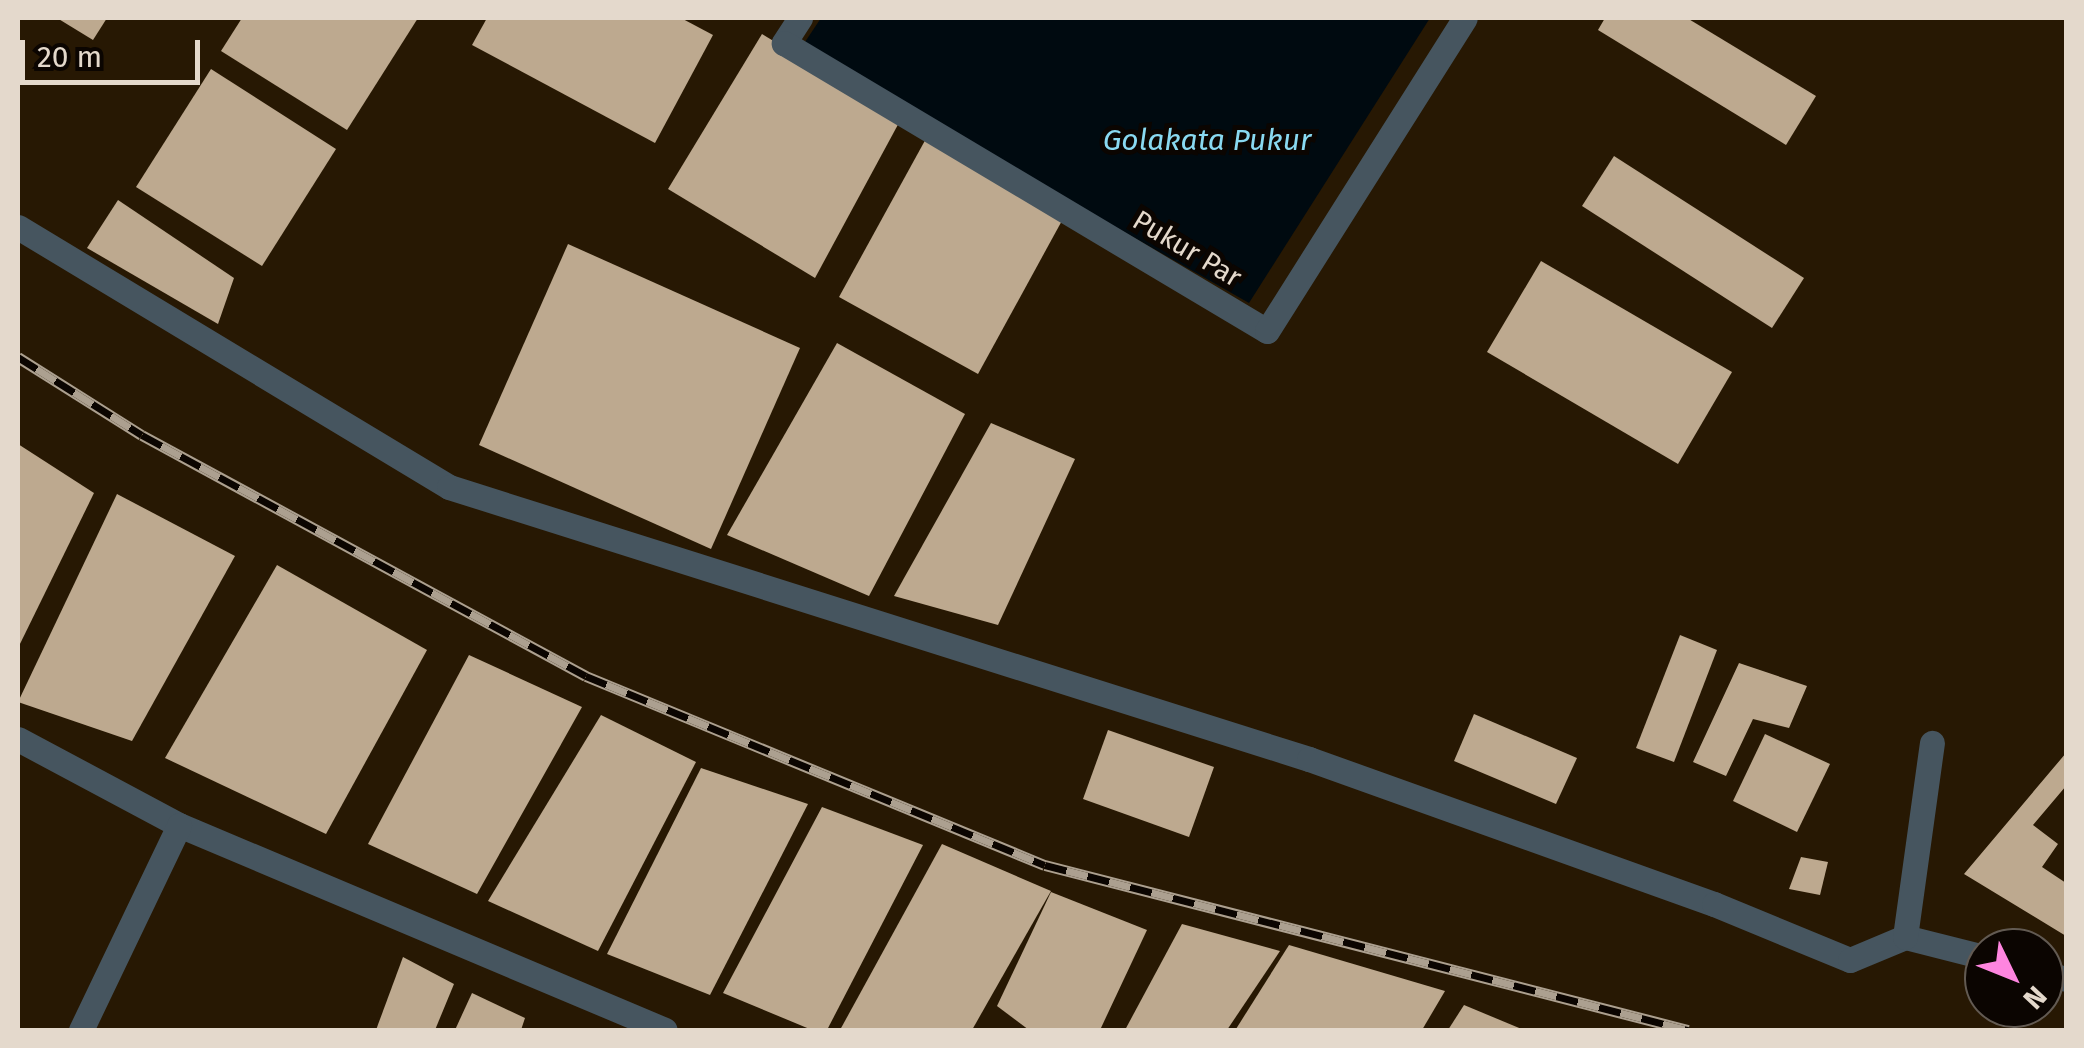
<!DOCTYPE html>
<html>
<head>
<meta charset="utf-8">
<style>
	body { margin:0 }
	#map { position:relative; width:2084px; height:1048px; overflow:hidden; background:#271803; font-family:"Fira Sans",sans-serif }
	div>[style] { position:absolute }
	.water>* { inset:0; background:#000a10 }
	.building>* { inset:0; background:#bda98f }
	.service>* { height:25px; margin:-12.5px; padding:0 12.5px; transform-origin:12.5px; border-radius:12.5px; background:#46555f }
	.minor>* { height:25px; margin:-12.5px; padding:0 12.5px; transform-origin:12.5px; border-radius:12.5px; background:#46555f }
	.rail>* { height:11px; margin-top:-5.5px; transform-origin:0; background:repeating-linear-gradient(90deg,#0b0501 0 22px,#aca090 0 44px); box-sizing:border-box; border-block:2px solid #aca090 }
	span { translate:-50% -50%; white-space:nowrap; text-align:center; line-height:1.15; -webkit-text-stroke:10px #0b0501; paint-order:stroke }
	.street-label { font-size:28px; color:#e4d9cc }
	.water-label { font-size:30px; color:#89d9f1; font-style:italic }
	.frame { position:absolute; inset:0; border:20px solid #e4d9cc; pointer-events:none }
	.north { position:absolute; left:1964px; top:928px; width:100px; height:100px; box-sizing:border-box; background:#0b0501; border:2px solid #625a52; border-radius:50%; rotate:133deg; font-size:28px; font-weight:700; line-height:40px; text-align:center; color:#e4d9cc }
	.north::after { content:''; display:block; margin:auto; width:35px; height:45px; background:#fe85df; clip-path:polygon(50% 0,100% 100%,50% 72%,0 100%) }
	.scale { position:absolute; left:20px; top:40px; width:180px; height:45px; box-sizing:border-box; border:5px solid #e4d9cc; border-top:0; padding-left:12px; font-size:30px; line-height:35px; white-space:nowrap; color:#e4d9cc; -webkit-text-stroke:8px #0b0501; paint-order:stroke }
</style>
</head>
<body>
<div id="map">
	<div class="water">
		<i style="clip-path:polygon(821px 18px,1430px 18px,1249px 303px,801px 48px)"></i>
	</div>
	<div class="building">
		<i style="clip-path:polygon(57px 18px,107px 18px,93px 40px)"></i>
		<i style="clip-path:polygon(242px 18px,418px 18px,347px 130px,221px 51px)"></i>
		<i style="clip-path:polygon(487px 18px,681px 18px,713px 35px,655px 143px,472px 45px)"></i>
		<i style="clip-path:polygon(1605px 18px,1687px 18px,1816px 96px,1786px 145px,1598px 30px)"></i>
		<i style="clip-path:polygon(762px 34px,901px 119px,815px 278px,668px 189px)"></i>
		<i style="clip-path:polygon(211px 69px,336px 149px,262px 266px,136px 187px)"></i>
		<i style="clip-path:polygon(928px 135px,1064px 217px,978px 374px,839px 297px)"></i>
		<i style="clip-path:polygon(1614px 156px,1804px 278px,1772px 328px,1582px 206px)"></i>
		<i style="clip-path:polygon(118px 200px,234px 278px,218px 324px,87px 248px)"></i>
		<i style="clip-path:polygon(568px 244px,800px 348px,711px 549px,479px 445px)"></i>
		<i style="clip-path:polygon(1541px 261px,1732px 372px,1678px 464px,1487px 352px)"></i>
		<i style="clip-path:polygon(837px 343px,965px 414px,869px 596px,727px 535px)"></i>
		<i style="clip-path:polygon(991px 423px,1075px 459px,998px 625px,894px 596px)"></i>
		<i style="clip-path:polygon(18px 444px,94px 493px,18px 648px)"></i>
		<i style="clip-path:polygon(117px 494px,235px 556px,132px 741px,18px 702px)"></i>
		<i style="clip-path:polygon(277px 565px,427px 650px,326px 834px,165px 758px)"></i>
		<i style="clip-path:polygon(1680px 635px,1717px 650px,1674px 762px,1636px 748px)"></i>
		<i style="clip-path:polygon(469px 655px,582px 707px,477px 894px,368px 844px)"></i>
		<i style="clip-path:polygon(1739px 663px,1807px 686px,1789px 728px,1753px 719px,1726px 776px,1693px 762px)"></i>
		<i style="clip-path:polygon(1474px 714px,1577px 758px,1556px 804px,1454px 761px)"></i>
		<i style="clip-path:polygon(601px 715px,696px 762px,598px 951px,488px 901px)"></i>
		<i style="clip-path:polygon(1108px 730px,1214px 767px,1189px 837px,1083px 799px)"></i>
		<i style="clip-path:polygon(1765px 734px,1830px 764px,1797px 832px,1733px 801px)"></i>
		<i style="clip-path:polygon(2066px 753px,2066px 786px,2033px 825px,2058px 844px,2042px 867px,2066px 883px,2066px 936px,1964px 874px)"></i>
		<i style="clip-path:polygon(701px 768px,808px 804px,710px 995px,607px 954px)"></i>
		<i style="clip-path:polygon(822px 807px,923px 845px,827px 1030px,812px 1030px,723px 993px)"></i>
		<i style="clip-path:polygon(942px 844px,1051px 891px,972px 1030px,840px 1030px)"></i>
		<i style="clip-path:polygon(1801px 857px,1828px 862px,1820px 895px,1789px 889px)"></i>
		<i style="clip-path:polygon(1051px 892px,1147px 930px,1100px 1030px,1029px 1030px,997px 1006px)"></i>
		<i style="clip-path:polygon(1182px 924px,1280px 951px,1227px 1030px,1125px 1030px)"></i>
		<i style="clip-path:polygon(1289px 945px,1445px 991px,1422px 1030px,1236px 1029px)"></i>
		<i style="clip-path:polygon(403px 957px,454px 984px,435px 1030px,376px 1030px)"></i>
		<i style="clip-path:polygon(472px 993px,525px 1018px,521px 1030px,455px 1030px)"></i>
		<i style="clip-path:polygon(1464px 1005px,1524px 1030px,1448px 1030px)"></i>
	</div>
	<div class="service">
		<i style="left:800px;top:18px;width:30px;rotate:123deg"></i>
		<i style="left:784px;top:43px;width:562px;rotate:30.81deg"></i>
		<i style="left:1267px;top:331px;width:370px;rotate:-57.7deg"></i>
		<i style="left:18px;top:739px;width:183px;rotate:28.1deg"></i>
		<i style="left:179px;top:825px;width:527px;rotate:22.87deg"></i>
		<i style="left:81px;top:1030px;width:227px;rotate:-64.4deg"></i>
	</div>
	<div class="minor">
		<i style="left:18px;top:227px;width:503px;rotate:31.1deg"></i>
		<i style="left:449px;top:487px;width:902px;rotate:17.55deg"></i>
		<i style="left:1309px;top:759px;width:430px;rotate:19.7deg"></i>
		<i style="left:1714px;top:904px;width:147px;rotate:22.4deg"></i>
		<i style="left:1850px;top:960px;width:60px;rotate:-22.7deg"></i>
		<i style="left:1905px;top:937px;width:81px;rotate:14.2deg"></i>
		<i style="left:1905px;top:937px;width:196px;rotate:-82.1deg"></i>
		<i style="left:2044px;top:973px;width:23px;rotate:15deg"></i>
	</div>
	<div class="rail">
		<i style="left:18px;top:357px;width:146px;rotate:32.2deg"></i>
		<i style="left:142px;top:435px;width:505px;rotate:28.49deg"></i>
		<i style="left:586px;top:676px;width:496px;rotate:22.4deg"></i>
		<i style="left:1045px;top:865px;width:664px;rotate:14.39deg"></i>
	</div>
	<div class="street-label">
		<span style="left:1187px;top:249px;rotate:31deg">Pukur Par</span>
	</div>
	<div class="water-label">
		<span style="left:1207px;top:140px">Golakata Pukur</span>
	</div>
	<div class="frame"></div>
	<div class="north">N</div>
	<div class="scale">20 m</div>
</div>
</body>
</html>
